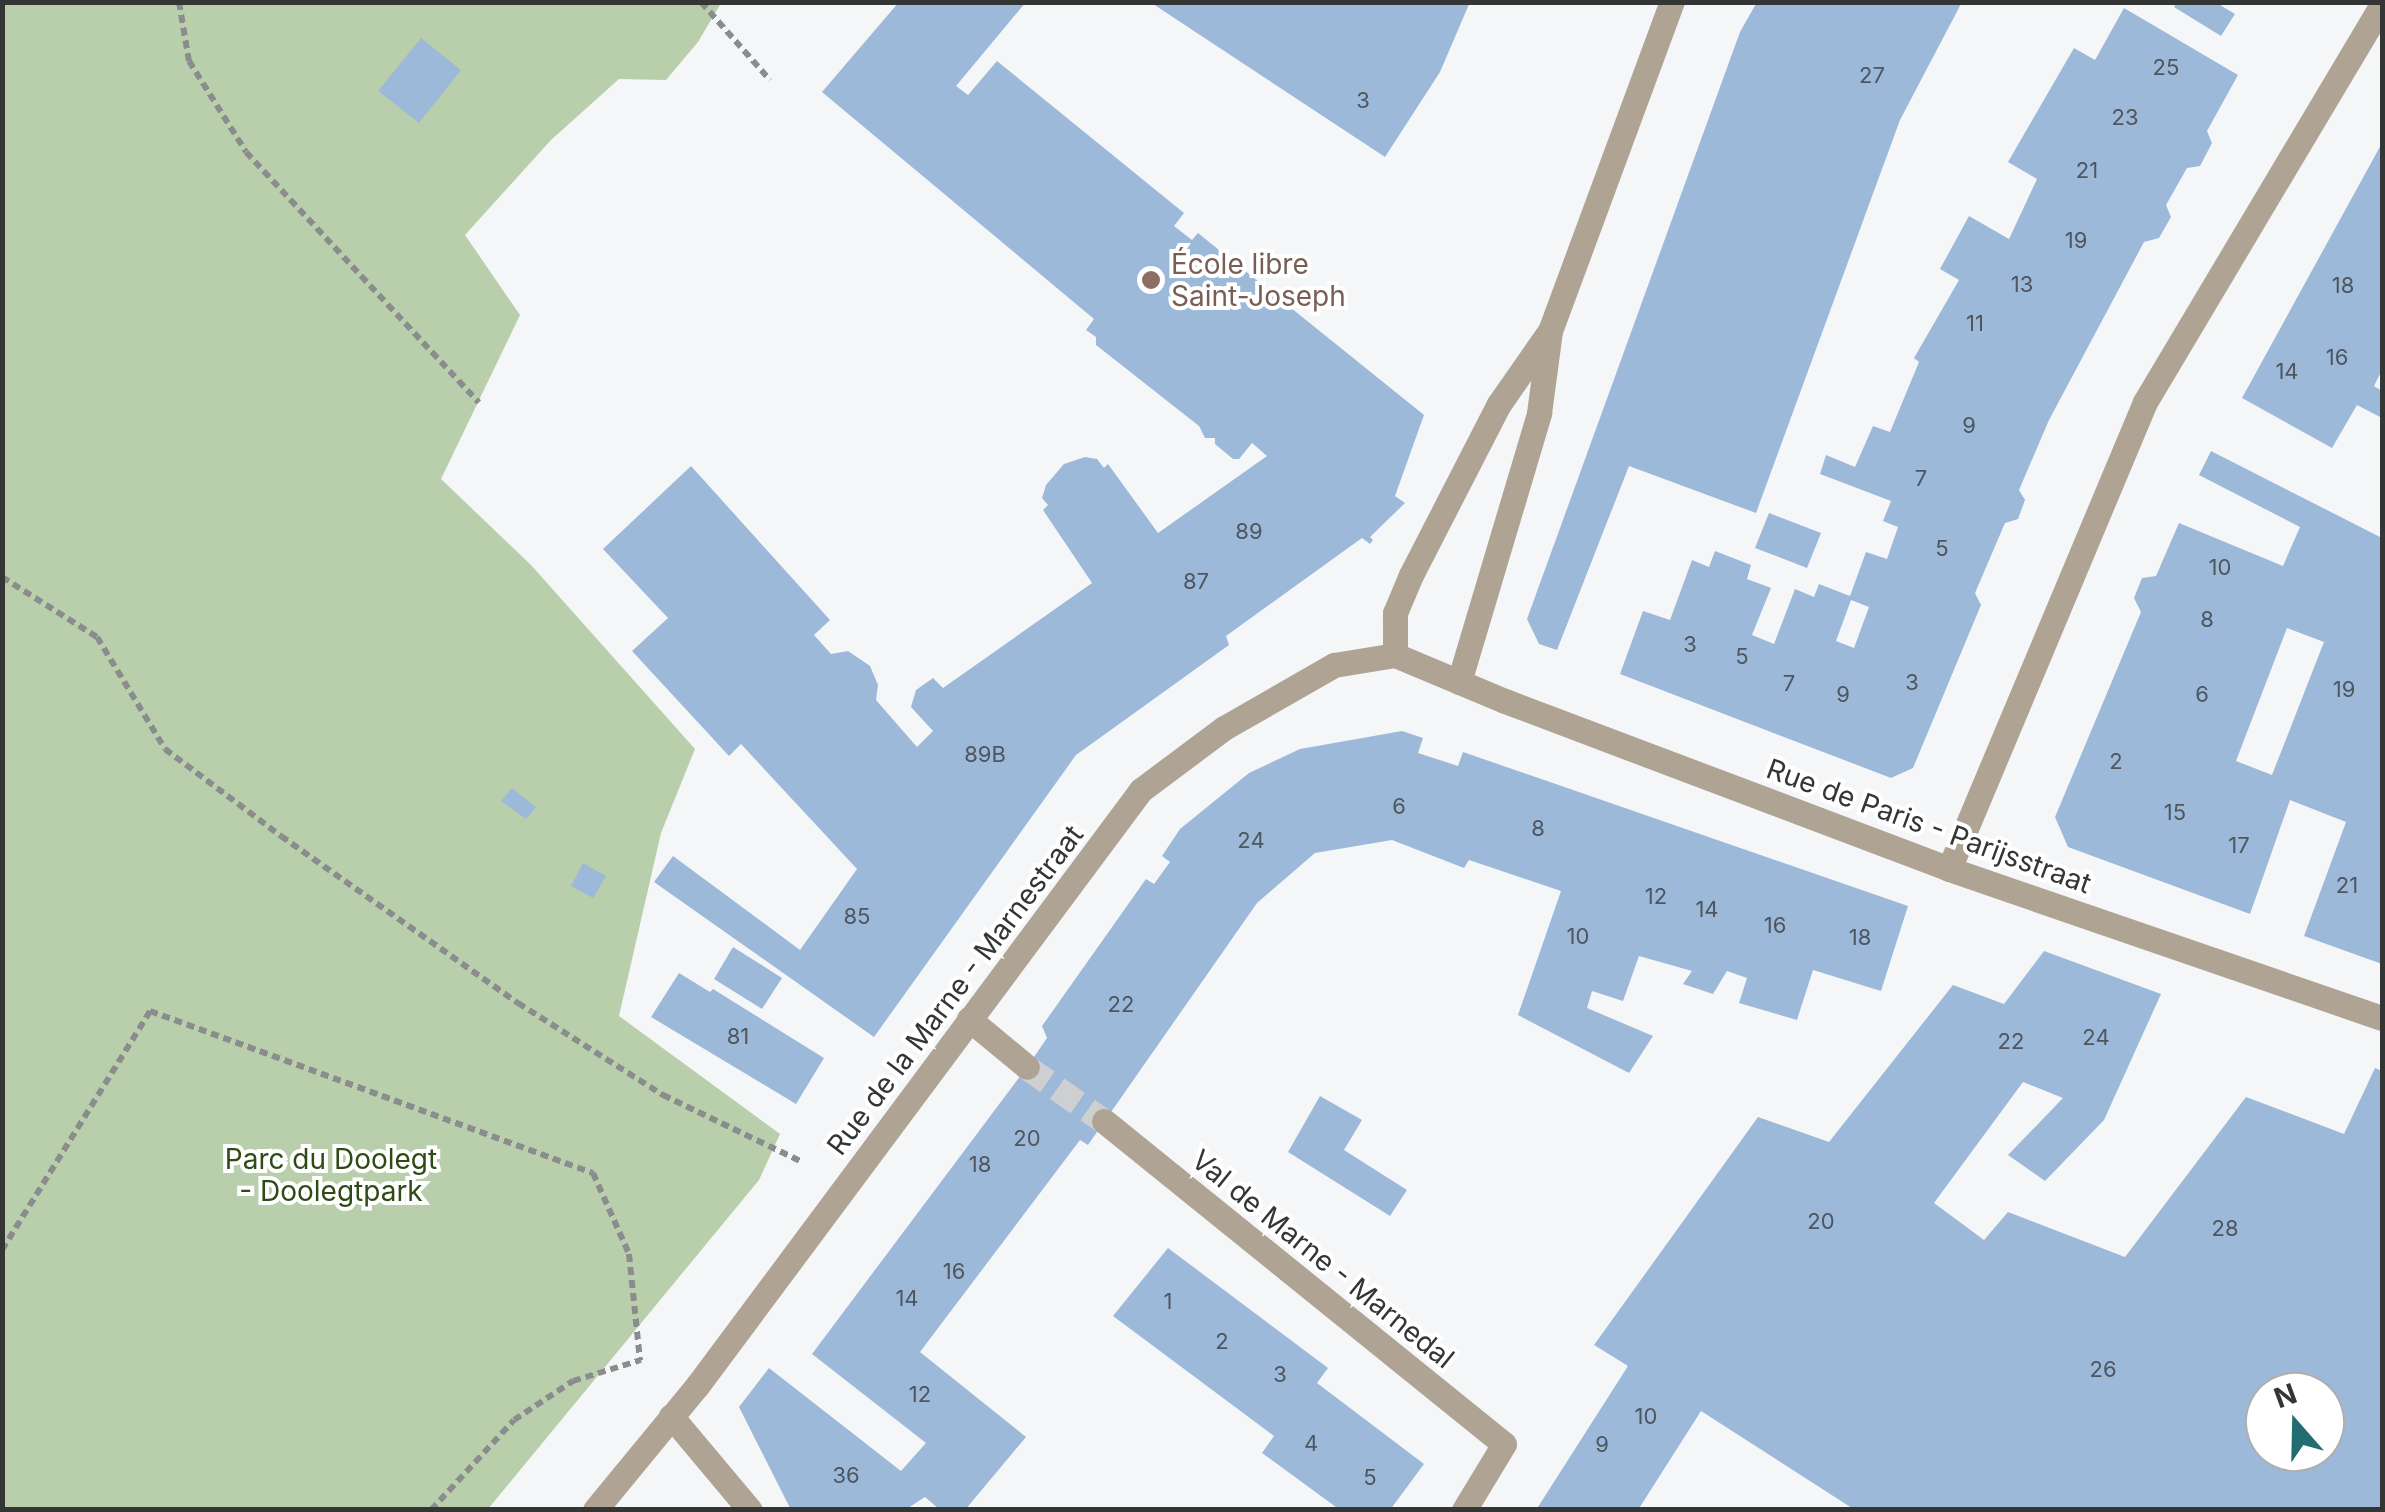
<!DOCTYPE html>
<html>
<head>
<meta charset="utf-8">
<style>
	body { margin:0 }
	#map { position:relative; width:2385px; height:1512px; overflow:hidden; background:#f5f6f8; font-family:Inter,sans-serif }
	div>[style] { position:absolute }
	.green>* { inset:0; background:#b9cfab }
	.building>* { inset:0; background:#9db9da }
	.minor-tunnel>* { height:25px; margin-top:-12.5px; transform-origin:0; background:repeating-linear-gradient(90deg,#cecfd1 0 25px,transparent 0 37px) }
	.path>* { height:6px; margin-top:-3px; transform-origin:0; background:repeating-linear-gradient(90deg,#8b8c8d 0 8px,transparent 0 13px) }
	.service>* { height:25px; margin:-12.5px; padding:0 12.5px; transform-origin:12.5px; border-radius:12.5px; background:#afa394 }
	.minor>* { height:25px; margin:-12.5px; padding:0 12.5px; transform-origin:12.5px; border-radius:12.5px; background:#afa394 }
	.dots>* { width:28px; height:28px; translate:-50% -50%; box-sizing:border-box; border:5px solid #fff; border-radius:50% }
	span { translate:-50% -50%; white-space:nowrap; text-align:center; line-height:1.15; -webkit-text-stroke:8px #fff; paint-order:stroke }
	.number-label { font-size:22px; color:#4e565e }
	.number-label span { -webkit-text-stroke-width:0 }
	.education-label { font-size:28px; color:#785e54 }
	.left { translate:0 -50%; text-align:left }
	.street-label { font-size:28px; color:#343535 }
	.park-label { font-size:28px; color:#2e4b16 }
	.frame { position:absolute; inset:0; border:5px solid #343535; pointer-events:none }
	.north { position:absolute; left:2245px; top:1372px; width:100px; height:100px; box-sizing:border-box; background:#fff; border:2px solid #aeaeae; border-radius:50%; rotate:340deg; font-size:28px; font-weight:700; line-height:40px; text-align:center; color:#343535 }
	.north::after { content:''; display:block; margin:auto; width:35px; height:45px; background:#226d72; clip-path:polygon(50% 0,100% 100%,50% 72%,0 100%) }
</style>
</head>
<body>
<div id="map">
	<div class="green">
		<i style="clip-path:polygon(3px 3px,721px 3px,698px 42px,666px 80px,619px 79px,551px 140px,465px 235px,520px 315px,441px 479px,531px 565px,695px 749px,661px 833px,619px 1016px,780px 1134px,759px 1180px,488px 1509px,3px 1510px)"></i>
	</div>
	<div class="building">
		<i style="clip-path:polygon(899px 2px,1026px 2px,956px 86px,968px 95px,997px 61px,1184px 213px,1174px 226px,1192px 240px,1198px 233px,1424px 415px,1395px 496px,1405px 503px,1370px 537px,1373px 540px,1370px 544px,1362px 538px,1226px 636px,1229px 645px,1076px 755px,874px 1037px,654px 882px,673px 856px,800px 950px,857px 869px,741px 744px,729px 756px,632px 651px,668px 618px,603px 549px,691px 466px,830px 620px,814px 635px,831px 654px,848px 651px,870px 666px,878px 685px,876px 700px,917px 747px,933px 731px,911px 707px,916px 690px,933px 678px,943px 688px,1092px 583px,1043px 510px,1048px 505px,1042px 498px,1046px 485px,1064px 464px,1085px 457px,1097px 459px,1104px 468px,1108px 464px,1158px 533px,1267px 456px,1252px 443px,1239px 459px,1233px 459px,1215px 444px,1215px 438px,1205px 438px,1199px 426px,1096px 345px,1096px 337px,1086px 330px,1094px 319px,822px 92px)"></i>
		<i style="clip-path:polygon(1150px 2px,1470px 2px,1440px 72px,1385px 157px)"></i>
		<i style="clip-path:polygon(1757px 2px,1962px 2px,1900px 120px,1756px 513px,1629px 466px,1557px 650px,1539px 644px,1527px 619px,1740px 32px)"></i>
		<i style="clip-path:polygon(2177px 2px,2215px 2px,2235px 14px,2221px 36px,2174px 7px)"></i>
		<i style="clip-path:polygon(evenodd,2124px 8px,2238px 75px,2207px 131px,2212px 143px,2200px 166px,2187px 168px,2166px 205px,2171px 217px,2159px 238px,2144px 242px,2049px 420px,2019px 490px,2025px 500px,2018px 519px,2005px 523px,1975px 593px,1981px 605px,1913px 768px,1891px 778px,1620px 674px,1643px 611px,1670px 620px,1692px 560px,1709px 567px,1715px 551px,1751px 565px,1747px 579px,1771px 588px,1752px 635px,1774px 644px,1795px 589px,1814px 597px,1819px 584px,1850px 596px,1866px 552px,1887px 559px,1898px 527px,1883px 521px,1891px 501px,1820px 474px,1826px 455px,1855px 467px,1873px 426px,1890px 432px,1919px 362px,1914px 358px,1959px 280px,1940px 269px,1969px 216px,2009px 239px,2037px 179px,2008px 162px,2074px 48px,2095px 60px,2124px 8px,1851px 600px,1869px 607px,1854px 648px,1836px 641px,1851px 600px)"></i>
		<i style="clip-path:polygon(421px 38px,461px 70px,419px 123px,378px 91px)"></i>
		<i style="clip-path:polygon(2382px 143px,2382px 370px,2374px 386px,2382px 391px,2382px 418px,2357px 405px,2332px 448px,2242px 398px)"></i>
		<i style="clip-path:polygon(evenodd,2211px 451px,2382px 538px,2382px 964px,2304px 936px,2346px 822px,2290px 800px,2250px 914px,2068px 847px,2055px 817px,2141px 612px,2134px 598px,2142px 578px,2156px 576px,2179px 523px,2283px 566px,2300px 527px,2199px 475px,2211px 451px,2287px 628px,2324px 642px,2272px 775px,2236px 761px,2287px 628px)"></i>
		<i style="clip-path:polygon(1769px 513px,1821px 533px,1807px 568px,1755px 548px)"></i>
		<i style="clip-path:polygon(1402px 731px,1423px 738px,1418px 753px,1458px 766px,1463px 752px,1908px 906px,1881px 991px,1813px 970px,1797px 1020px,1739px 1003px,1747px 978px,1727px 971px,1713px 994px,1683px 984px,1692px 971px,1639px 956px,1623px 1001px,1592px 991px,1587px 1008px,1653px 1036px,1629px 1073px,1518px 1015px,1561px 891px,1469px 860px,1464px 868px,1392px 840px,1315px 853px,1257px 903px,1088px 1145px,1080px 1140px,920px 1352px,1026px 1437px,965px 1510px,940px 1510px,925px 1497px,905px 1510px,791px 1510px,739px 1407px,769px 1368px,901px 1471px,926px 1443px,812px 1354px,1027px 1067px,1047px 1038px,1042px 1026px,1146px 879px,1154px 884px,1170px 862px,1162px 856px,1180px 829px,1249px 773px,1300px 749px)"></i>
		<i style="clip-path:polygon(512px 788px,536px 807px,526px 819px,501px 801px)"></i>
		<i style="clip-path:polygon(583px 863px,606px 876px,593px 898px,571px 886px)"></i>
		<i style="clip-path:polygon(733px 947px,782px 978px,762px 1009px,714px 979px)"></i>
		<i style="clip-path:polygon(evenodd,2044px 951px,2161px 994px,2104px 1120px,2045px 1181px,2008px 1155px,2063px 1098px,2023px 1082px,1934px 1203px,1984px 1240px,2008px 1212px,2125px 1257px,2246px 1097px,2344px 1134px,2375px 1068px,2382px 1071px,2382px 1510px,1855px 1510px,1701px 1411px,1638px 1510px,1536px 1510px,1628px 1366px,1594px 1345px,1758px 1117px,1829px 1142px,1953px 985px,2004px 1004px,2044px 951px,2265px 1392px,2325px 1392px,2325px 1452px,2265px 1452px,2265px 1392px)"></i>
		<i style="clip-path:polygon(679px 973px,710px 992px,713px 989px,824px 1058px,796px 1104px,651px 1017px)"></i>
		<i style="clip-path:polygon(1320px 1096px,1362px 1120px,1344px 1150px,1407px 1190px,1390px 1216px,1288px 1152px)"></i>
		<i style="clip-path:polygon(1168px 1248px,1328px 1368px,1317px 1383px,1424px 1464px,1390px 1510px,1340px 1510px,1262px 1453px,1274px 1436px,1113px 1316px)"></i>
	</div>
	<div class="minor-tunnel">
		<i style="left:1027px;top:1067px;width:94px;rotate:35deg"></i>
	</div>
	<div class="path">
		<i style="left:179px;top:2px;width:60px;rotate:80.4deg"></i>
		<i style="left:189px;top:61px;width:107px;rotate:57.9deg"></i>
		<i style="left:246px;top:152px;width:342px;rotate:47.1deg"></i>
		<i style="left:701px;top:2px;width:104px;rotate:48.5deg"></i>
		<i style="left:2px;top:577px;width:112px;rotate:32.3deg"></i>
		<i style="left:97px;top:637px;width:131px;rotate:58.7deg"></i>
		<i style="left:165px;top:749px;width:145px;rotate:36.9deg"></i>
		<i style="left:281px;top:836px;width:290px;rotate:35.2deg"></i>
		<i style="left:518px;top:1003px;width:172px;rotate:32.4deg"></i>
		<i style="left:663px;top:1095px;width:154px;rotate:25.7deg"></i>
		<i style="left:2px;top:1250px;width:281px;rotate:-58.2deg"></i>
		<i style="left:150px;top:1011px;width:472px;rotate:20.1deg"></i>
		<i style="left:593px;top:1173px;width:89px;rotate:66deg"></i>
		<i style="left:629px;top:1254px;width:107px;rotate:84.1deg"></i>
		<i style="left:431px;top:1510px;width:122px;rotate:-47.3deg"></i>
		<i style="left:514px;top:1420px;width:71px;rotate:-33.5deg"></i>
		<i style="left:573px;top:1381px;width:71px;rotate:-17.2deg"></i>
	</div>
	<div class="service">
		<i style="left:1464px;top:1510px;width:77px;rotate:-58.8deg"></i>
	</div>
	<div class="minor">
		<i style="left:1395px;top:655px;width:42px;rotate:-90deg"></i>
		<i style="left:1395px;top:613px;width:41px;rotate:-67.2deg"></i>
		<i style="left:1411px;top:575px;width:192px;rotate:-62.8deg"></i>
		<i style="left:1499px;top:404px;width:84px;rotate:-55.2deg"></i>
		<i style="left:1459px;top:682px;width:281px;rotate:-73.4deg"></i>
		<i style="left:1539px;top:413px;width:83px;rotate:-82.4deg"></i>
		<i style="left:1550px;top:331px;width:351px;rotate:-69.7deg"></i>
		<i style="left:1949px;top:869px;width:506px;rotate:-67.23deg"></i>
		<i style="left:2145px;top:402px;width:463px;rotate:-59.2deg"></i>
		<i style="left:969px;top:1019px;width:75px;rotate:39.6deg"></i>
		<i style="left:1104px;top:1121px;width:514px;rotate:38.92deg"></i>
		<i style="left:671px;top:1416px;width:123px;rotate:50deg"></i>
		<i style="left:595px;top:1510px;width:161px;rotate:-50.6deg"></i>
		<i style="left:697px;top:1386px;width:743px;rotate:-53.32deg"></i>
		<i style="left:1141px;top:790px;width:104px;rotate:-36.8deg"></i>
		<i style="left:1224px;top:728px;width:127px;rotate:-29.8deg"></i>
		<i style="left:1334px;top:665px;width:62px;rotate:-9.3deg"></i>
		<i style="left:1395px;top:655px;width:119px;rotate:22.7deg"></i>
		<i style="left:1505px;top:701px;width:475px;rotate:20.7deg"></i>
		<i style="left:1949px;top:869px;width:458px;rotate:19deg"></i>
	</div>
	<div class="dots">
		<i style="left:1151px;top:280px;background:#8d6e63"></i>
	</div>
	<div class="number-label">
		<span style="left:2166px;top:68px">25</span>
		<span style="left:1872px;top:76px">27</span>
		<span style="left:1363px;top:101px">3</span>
		<span style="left:2125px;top:118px">23</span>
		<span style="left:2087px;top:171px">21</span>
		<span style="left:2076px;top:241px">19</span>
		<span style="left:2022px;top:285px">13</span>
		<span style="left:2343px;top:286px">18</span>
		<span style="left:1975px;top:324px">11</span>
		<span style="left:2337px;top:358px">16</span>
		<span style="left:2287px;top:372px">14</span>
		<span style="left:1969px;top:426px">9</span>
		<span style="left:1921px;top:479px">7</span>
		<span style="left:1249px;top:532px">89</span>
		<span style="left:1942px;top:549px">5</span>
		<span style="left:2220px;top:568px">10</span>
		<span style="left:1196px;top:582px">87</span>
		<span style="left:2207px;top:620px">8</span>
		<span style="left:1690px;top:645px">3</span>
		<span style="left:1742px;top:657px">5</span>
		<span style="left:1912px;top:683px">3</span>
		<span style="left:1789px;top:684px">7</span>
		<span style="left:2344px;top:690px">19</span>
		<span style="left:1843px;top:695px">9</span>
		<span style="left:2202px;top:695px">6</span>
		<span style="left:985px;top:755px">89B</span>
		<span style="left:2116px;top:762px">2</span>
		<span style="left:1399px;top:807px">6</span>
		<span style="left:2175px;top:813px">15</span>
		<span style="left:1538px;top:829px">8</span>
		<span style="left:1251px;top:841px">24</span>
		<span style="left:2239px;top:846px">17</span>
		<span style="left:2347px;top:886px">21</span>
		<span style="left:1656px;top:897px">12</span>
		<span style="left:1707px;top:910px">14</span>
		<span style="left:857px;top:917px">85</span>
		<span style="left:1775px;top:926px">16</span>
		<span style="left:1578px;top:937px">10</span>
		<span style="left:1860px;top:938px">18</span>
		<span style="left:1121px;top:1005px">22</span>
		<span style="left:738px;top:1037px">81</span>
		<span style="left:2096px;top:1038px">24</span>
		<span style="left:2011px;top:1042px">22</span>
		<span style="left:1027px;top:1139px">20</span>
		<span style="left:980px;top:1165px">18</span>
		<span style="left:1821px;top:1222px">20</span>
		<span style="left:2225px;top:1229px">28</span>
		<span style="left:954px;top:1272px">16</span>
		<span style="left:907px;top:1299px">14</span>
		<span style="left:1168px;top:1302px">1</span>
		<span style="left:1222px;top:1342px">2</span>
		<span style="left:2103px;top:1370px">26</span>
		<span style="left:1280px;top:1375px">3</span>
		<span style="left:920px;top:1395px">12</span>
		<span style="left:1646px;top:1417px">10</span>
		<span style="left:1311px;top:1444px">4</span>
		<span style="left:1602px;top:1445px">9</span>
		<span style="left:846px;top:1476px">36</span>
		<span style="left:1370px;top:1478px">5</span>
	</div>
	<div class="education-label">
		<span class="left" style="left:1171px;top:280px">École libre<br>Saint-Joseph</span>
	</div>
	<div class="street-label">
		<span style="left:1929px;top:826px;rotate:20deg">Rue de Paris - Parijsstraat</span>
		<span style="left:955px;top:990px;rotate:-53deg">Rue de la Marne - Marnestraat</span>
		<span style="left:1323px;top:1259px;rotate:39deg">Val de Marne - Marnedal</span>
	</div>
	<div class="park-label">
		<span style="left:331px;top:1175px">Parc du Doolegt<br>- Doolegtpark</span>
	</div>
	<div class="frame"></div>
	<div class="north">N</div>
</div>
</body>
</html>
